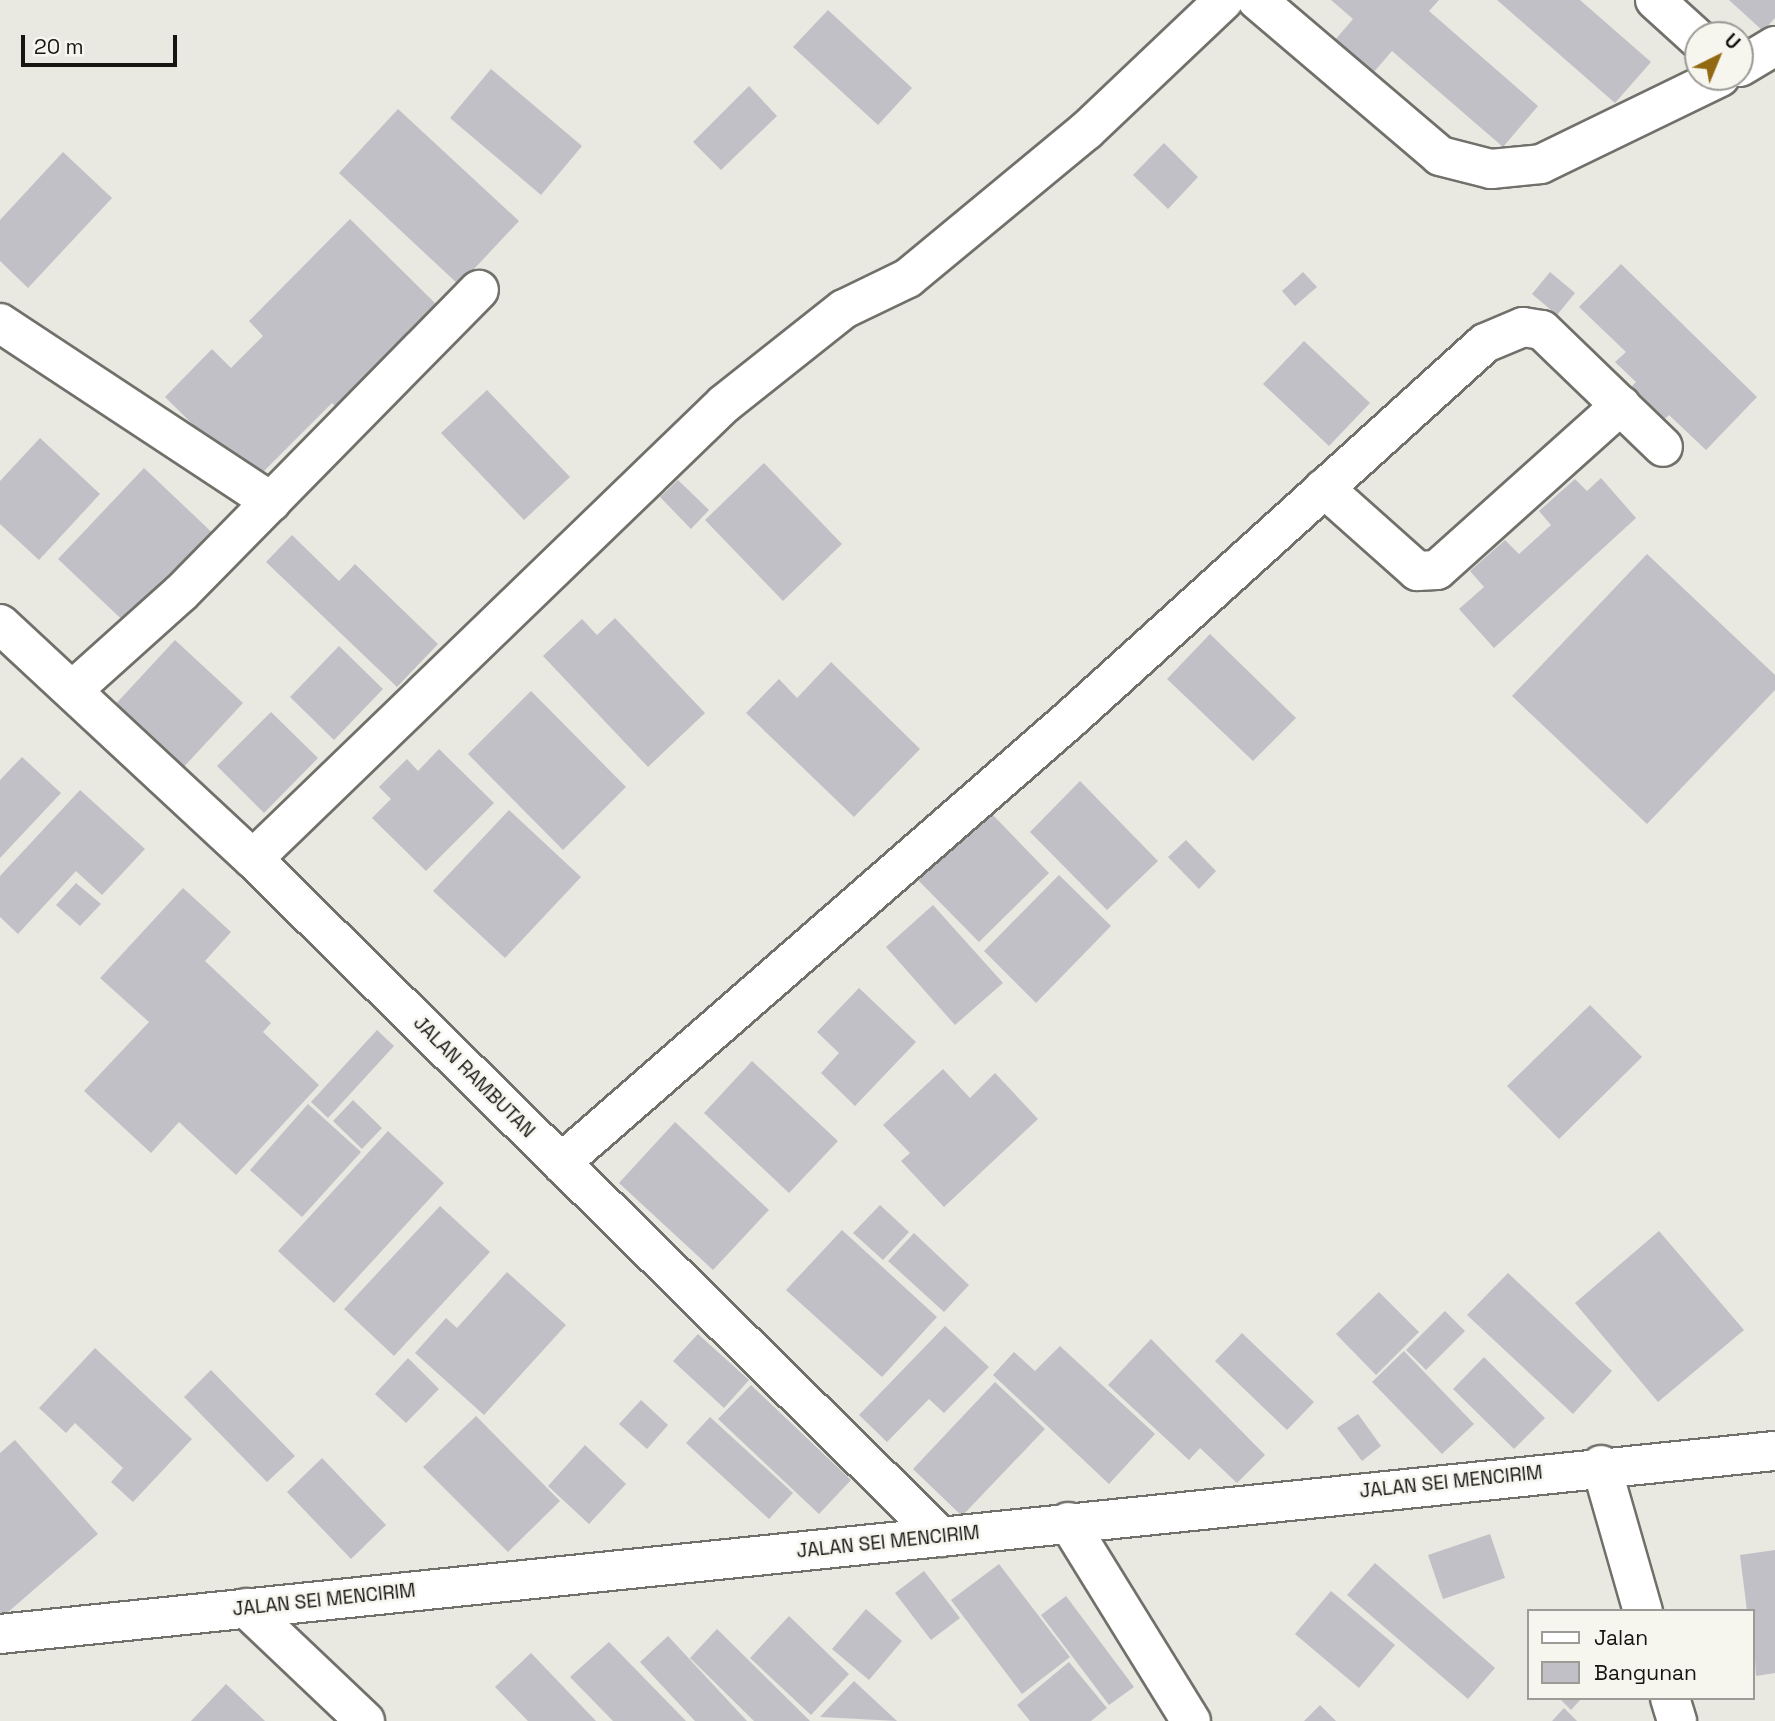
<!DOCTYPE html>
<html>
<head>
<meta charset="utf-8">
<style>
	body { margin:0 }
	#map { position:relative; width:1775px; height:1721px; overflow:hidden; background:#e9e8e1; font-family:"Space Grotesk",sans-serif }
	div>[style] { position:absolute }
	.building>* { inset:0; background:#c1c0c7 }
	.roads { filter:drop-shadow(2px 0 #71706a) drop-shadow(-2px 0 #71706a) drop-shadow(0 2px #71706a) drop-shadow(0 -2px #71706a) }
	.minor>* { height:38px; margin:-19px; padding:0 19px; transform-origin:19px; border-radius:19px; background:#fff }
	span { translate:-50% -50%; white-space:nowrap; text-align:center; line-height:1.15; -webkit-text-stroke:5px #f6f5ee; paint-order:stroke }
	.street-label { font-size:19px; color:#151512 }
	.legend { position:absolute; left:1527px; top:1609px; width:228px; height:91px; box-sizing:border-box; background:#f6f5ee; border:2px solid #9c9b96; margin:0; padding:9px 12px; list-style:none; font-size:21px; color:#151512 }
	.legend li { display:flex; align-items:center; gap:14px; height:35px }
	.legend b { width:35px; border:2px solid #9c9b96 }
	.north { position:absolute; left:1684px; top:21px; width:70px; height:70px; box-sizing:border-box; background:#f6f5ee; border:2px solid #9c9b96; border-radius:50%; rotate:43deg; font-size:19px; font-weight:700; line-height:28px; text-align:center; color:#151512 }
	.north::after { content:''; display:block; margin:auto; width:24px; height:32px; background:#926912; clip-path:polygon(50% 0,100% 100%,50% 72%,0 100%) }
	.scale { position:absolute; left:21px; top:35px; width:156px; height:32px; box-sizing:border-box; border:4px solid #151512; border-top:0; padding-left:9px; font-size:21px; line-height:24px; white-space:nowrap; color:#151512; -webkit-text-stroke:5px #f6f5ee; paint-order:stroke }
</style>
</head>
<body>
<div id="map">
	<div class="building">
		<i style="clip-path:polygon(1331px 0,1439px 0,1429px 11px,1538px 106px,1503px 147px,1392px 51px,1373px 73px,1335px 40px,1353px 19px)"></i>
		<i style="clip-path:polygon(1497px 0,1580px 0,1651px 62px,1615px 103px)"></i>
		<i style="clip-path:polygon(1729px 0,1775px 0,1775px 18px,1763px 31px)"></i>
		<i style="clip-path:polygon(828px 10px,912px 88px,878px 125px,793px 47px)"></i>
		<i style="clip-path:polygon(491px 69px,582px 146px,541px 195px,450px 118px)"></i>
		<i style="clip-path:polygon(749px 86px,777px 116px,721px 170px,693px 142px)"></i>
		<i style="clip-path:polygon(398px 109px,519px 221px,459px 285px,339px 173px)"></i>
		<i style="clip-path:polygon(1164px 143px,1198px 177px,1168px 209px,1133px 175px)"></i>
		<i style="clip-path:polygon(63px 152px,112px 198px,28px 288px,0 261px,0 220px)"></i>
		<i style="clip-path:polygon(350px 219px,445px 313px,344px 415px,332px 403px,252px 483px,165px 397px,212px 349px,231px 368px,263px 336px,249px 321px)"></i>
		<i style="clip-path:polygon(1621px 264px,1757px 397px,1706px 450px,1669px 415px,1660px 423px,1627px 391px,1636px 382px,1615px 362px,1626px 352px,1579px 307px)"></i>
		<i style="clip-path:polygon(1303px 272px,1317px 287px,1295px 306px,1282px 291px)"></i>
		<i style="clip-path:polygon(1550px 272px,1575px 293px,1557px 315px,1532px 294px)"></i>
		<i style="clip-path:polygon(1304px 341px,1370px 403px,1329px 446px,1263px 384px)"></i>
		<i style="clip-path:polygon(487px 390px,570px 477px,524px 520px,441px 433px)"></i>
		<i style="clip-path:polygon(40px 438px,100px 494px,39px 560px,0 524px,0 481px)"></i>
		<i style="clip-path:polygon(764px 463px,842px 544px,783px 601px,705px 520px)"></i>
		<i style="clip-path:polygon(144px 468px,221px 541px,134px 631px,58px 559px)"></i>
		<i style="clip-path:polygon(1601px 478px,1636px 518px,1494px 648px,1459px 609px,1484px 587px,1470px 571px,1505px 540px,1519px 554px,1551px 525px,1539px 511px,1575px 479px,1587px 491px)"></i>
		<i style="clip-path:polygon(678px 480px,709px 510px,691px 529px,660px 497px)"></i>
		<i style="clip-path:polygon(292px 535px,339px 581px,355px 564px,438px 644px,397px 687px,266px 562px)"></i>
		<i style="clip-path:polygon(1647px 554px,1775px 675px,1775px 690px,1647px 824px,1512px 696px)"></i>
		<i style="clip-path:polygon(615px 618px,705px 713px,648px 767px,543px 656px,582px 619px,597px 635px)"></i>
		<i style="clip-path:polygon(1210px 634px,1296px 718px,1253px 761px,1167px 679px)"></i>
		<i style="clip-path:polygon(175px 640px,243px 703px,180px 771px,112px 708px)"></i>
		<i style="clip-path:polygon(339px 646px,383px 689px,334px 740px,290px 697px)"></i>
		<i style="clip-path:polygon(831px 662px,920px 749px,854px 817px,746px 713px,779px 679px,797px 698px)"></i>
		<i style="clip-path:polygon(531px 691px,626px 787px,563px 850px,468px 754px)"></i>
		<i style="clip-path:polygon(271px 712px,318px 758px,264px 813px,217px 766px)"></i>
		<i style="clip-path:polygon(439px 749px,494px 803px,426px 871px,372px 818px,391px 799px,379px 787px,407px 759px,418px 771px)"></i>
		<i style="clip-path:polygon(22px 757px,61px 793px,0 858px,0 780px)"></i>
		<i style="clip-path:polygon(1080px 781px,1158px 861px,1107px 910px,1030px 832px)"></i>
		<i style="clip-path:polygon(80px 790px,145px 849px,102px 895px,76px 871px,18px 934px,0 917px,0 876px)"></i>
		<i style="clip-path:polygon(509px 810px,581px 877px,505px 958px,433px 891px)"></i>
		<i style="clip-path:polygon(988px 810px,1049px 873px,979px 942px,917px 879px)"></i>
		<i style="clip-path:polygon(1186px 840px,1216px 871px,1199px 889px,1168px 857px)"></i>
		<i style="clip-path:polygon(1059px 875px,1111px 926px,1036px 1003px,984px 951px)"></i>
		<i style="clip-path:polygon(76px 883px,101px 904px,80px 926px,56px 905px)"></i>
		<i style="clip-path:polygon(183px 888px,231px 932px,205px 961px,271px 1023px,263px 1032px,319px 1085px,236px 1175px,179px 1122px,151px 1153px,84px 1091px,149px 1022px,100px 978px)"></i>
		<i style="clip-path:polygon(933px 905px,1003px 983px,955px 1025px,886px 947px)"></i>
		<i style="clip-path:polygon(859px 988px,916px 1042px,855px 1106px,821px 1073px,839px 1053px,817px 1032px)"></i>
		<i style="clip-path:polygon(1590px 1005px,1642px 1057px,1559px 1139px,1507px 1086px)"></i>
		<i style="clip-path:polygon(377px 1030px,394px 1046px,328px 1118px,311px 1102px)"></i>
		<i style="clip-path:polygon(752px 1061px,838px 1141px,789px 1193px,704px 1113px)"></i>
		<i style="clip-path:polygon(943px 1069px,970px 1098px,995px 1073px,1038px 1119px,944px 1207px,901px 1161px,910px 1153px,883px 1125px)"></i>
		<i style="clip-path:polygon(353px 1100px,382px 1128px,362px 1149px,333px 1121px)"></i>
		<i style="clip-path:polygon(308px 1104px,361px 1152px,302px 1217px,250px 1170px)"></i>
		<i style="clip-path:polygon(675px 1122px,769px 1210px,713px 1270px,619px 1183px)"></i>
		<i style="clip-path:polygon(388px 1131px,444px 1183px,334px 1303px,278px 1251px)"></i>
		<i style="clip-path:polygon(880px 1205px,909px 1232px,883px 1260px,853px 1233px)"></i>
		<i style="clip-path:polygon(440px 1206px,490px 1252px,394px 1356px,344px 1309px)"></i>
		<i style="clip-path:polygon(842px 1230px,937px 1317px,882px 1377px,786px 1290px)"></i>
		<i style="clip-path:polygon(1659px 1231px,1744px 1330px,1658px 1402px,1575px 1303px)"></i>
		<i style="clip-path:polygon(914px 1233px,969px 1285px,944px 1312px,888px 1261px)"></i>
		<i style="clip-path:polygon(507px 1272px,566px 1325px,484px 1415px,415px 1353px,446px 1318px,457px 1328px)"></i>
		<i style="clip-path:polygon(1508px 1273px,1612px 1371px,1573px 1414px,1467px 1315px)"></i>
		<i style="clip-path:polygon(1379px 1292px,1419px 1332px,1376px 1375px,1336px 1334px)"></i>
		<i style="clip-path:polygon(1445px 1311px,1465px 1331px,1426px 1370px,1406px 1350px)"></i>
		<i style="clip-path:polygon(945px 1326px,989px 1367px,944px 1413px,929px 1399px,887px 1442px,859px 1415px)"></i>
		<i style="clip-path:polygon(1242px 1333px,1314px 1402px,1287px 1430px,1215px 1361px)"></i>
		<i style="clip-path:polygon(698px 1334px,749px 1380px,724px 1408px,673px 1361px)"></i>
		<i style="clip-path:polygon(1151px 1339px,1265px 1455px,1237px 1483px,1200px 1448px,1189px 1460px,1108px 1385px)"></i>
		<i style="clip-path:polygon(1060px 1346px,1155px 1434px,1109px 1484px,993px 1375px,1014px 1352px,1035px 1371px)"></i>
		<i style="clip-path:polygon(95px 1348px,192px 1439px,133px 1502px,111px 1482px,123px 1468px,75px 1423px,66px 1433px,39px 1408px)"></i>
		<i style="clip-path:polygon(1404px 1351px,1474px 1424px,1442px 1454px,1372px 1382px)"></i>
		<i style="clip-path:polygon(1484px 1357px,1545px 1418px,1514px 1449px,1453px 1389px)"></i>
		<i style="clip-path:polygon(408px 1358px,439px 1389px,406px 1423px,375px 1394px)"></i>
		<i style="clip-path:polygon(211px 1370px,295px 1456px,267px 1482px,184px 1397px)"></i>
		<i style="clip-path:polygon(995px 1382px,1045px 1429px,962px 1516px,913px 1469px)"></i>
		<i style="clip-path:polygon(751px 1385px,851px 1480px,819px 1514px,718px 1419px)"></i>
		<i style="clip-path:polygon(641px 1400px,668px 1425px,647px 1449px,619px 1424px)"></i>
		<i style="clip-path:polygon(1358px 1414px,1381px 1446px,1362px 1461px,1337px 1428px)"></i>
		<i style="clip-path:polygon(476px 1416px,560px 1501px,508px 1552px,423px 1467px)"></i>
		<i style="clip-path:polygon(710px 1417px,793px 1493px,769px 1519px,686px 1443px)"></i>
		<i style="clip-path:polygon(15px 1440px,98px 1534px,0 1619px,0 1453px)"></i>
		<i style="clip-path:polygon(585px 1445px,626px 1484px,589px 1524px,548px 1486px)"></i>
		<i style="clip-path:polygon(322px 1458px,386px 1525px,351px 1559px,287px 1492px)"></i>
		<i style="clip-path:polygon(1490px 1534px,1505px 1578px,1443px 1599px,1428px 1555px)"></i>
		<i style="clip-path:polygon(1775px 1550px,1775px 1673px,1756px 1676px,1752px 1611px,1747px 1611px,1740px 1555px)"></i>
		<i style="clip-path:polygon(1375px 1563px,1495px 1668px,1468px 1699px,1347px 1595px)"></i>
		<i style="clip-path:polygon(999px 1564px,1070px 1657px,1022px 1694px,951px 1600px)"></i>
		<i style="clip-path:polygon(924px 1571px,960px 1618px,931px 1640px,895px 1593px)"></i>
		<i style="clip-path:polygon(1331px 1591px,1395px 1645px,1359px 1688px,1295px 1634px)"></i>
		<i style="clip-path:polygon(1066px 1596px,1134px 1687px,1109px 1705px,1041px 1615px)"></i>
		<i style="clip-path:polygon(866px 1609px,902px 1641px,869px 1680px,832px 1649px)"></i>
		<i style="clip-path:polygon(789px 1616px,849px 1674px,811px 1715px,750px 1658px)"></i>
		<i style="clip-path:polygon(717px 1629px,810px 1721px,754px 1721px,690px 1658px)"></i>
		<i style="clip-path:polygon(668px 1636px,747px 1721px,695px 1721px,640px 1662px)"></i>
		<i style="clip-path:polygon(609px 1642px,686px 1721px,613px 1721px,570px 1677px)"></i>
		<i style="clip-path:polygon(531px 1653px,596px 1721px,528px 1721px,495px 1687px)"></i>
		<i style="clip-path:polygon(1069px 1662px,1107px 1708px,1091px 1721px,1030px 1721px,1017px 1705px)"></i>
		<i style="clip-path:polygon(854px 1681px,897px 1721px,820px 1717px)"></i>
		<i style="clip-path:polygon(226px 1684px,265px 1721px,191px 1721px)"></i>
		<i style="clip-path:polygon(1559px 1698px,1582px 1698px,1571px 1710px)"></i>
		<i style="clip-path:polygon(1320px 1705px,1336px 1721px,1304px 1721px)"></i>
		<i style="clip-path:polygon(1564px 1708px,1577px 1721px,1552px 1721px)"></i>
	</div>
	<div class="roads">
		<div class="minor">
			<i style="left:1257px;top:0;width:240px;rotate:40.4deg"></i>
			<i style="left:1440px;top:156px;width:53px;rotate:14.3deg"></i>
			<i style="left:1491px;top:169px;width:50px;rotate:-5.7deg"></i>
			<i style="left:1541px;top:164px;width:199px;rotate:-25.9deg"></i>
			<i style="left:1655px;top:0;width:58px;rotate:42.2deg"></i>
			<i style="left:1740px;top:67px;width:41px;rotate:-31deg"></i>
			<i style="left:0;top:323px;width:325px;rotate:33.4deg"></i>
			<i style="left:1324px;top:488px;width:125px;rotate:41.7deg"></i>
			<i style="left:1417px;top:571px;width:20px;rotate:-3deg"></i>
			<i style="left:1437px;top:570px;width:247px;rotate:-41.9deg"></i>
			<i style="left:0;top:624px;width:345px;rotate:42.9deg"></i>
			<i style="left:253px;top:859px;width:966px;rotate:44.58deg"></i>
			<i style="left:75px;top:688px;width:142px;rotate:-41.9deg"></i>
			<i style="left:181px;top:593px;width:425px;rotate:-45.5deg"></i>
			<i style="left:253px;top:859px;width:655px;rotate:-44.01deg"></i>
			<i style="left:724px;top:404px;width:153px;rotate:-38.4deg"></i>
			<i style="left:844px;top:309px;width:71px;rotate:-25.8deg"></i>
			<i style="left:908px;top:278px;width:231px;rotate:-39.6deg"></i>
			<i style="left:1086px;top:131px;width:190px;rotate:-43.5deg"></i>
			<i style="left:561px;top:1163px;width:674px;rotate:-41.09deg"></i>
			<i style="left:1069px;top:720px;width:561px;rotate:-42.18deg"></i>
			<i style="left:1485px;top:343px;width:41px;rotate:-22.8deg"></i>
			<i style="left:1523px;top:327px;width:19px;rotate:9deg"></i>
			<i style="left:1542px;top:330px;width:168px;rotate:44deg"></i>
			<i style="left:1601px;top:1465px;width:152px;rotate:74deg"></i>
			<i style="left:1068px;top:1522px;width:234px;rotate:58.3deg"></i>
			<i style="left:246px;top:1608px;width:164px;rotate:43.5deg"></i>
			<i style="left:0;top:1634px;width:1784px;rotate:-5.89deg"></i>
			<i style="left:1670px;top:1698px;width:24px;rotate:73deg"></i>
		</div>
	</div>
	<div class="street-label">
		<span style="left:474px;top:1077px;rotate:45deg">JALAN RAMBUTAN</span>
		<span style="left:1451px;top:1482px;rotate:-6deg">JALAN SEI MENCIRIM</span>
		<span style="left:888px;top:1542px;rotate:-6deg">JALAN SEI MENCIRIM</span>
		<span style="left:324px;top:1600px;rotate:-6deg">JALAN SEI MENCIRIM</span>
	</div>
	<ul class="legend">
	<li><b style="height:9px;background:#fff"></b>Jalan</li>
	<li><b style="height:19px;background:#c1c0c7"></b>Bangunan</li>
	</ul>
	<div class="north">U</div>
	<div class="scale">20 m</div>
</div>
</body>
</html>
